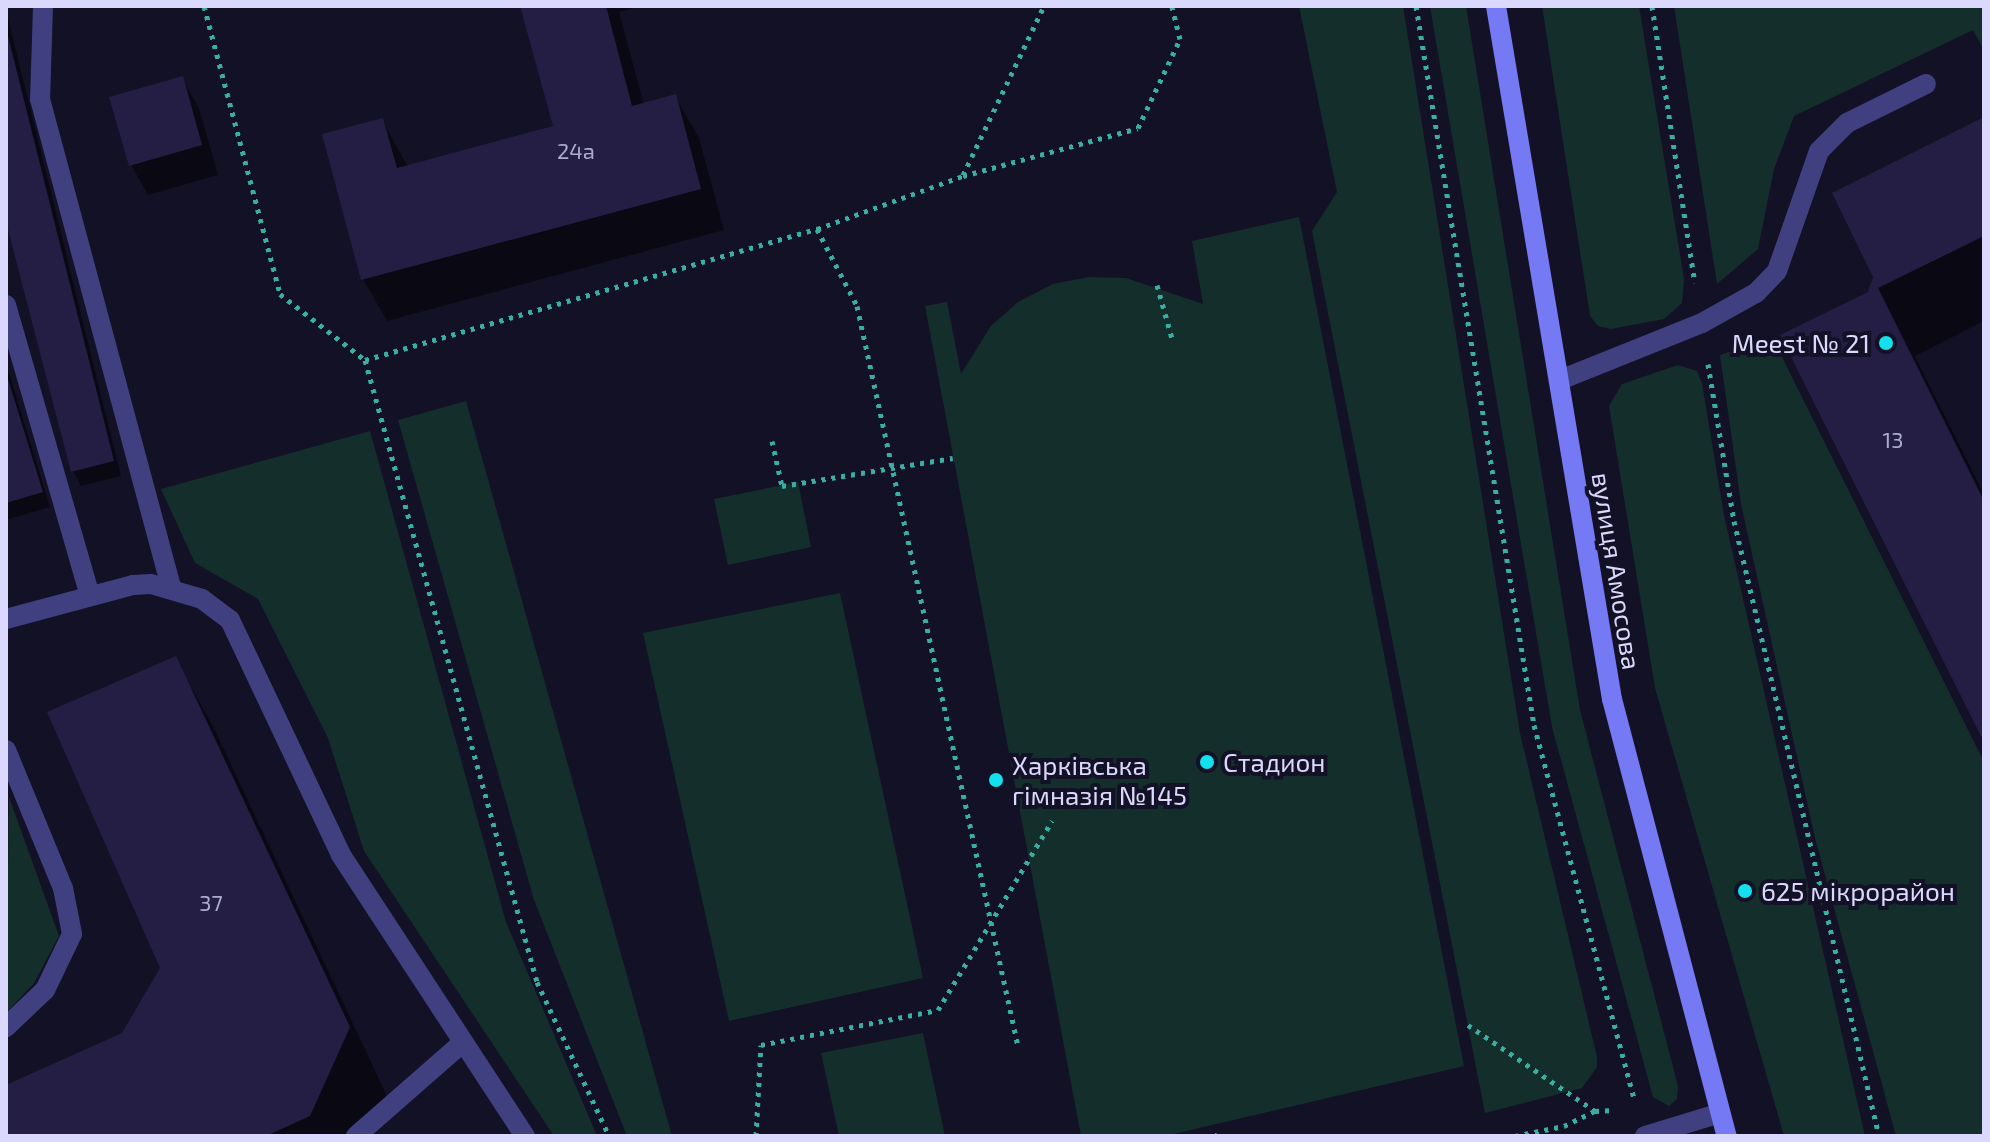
<!DOCTYPE html>
<html>
<head>
<meta charset="utf-8">
<style>
	body { margin:0 }
	#map { position:relative; width:1990px; height:1142px; overflow:hidden; background:#131125; font-family:"Exo 2",sans-serif }
	div>[style] { position:absolute }
	.green>* { inset:0; background:#142e2c }
	.shadow>* { inset:0; background:#0007 }
	.building>* { inset:0; background:#241e44 }
	.path>* { height:5px; margin-top:-2.5px; transform-origin:0; background:repeating-linear-gradient(90deg,#39aea2 0 4px,transparent 0 10px) }
	.lane>* { height:20px; margin:-10px; padding:0 10px; transform-origin:10px; border-radius:10px; background:#404080 }
	.street>* { height:20px; margin:-10px; padding:0 10px; transform-origin:10px; border-radius:10px; background:#404080 }
	.secondary>* { height:20px; margin:-10px; padding:0 10px; transform-origin:10px; border-radius:10px; background:#7679f4 }
	.dots>* { width:22px; height:22px; translate:-50% -50%; box-sizing:border-box; border:4px solid #131125; border-radius:50% }
	span { translate:-50% -50%; white-space:nowrap; text-align:center; line-height:1.15; -webkit-text-stroke:8px #131125; paint-order:stroke }
	.number-label { font-size:22px; color:#acaace }
	.number-label span { -webkit-text-stroke-width:0 }
	.poi-label { font-size:26px; color:#dad8fc }
	.right { translate:-100% -50%; text-align:right }
	.left { translate:0 -50%; text-align:left }
	.street-label { font-size:26px; color:#dad8fc }
	.frame { position:absolute; inset:0; border:8px solid #dad8fc; pointer-events:none }
</style>
</head>
<body>
<div id="map">
	<div class="green">
		<i style="clip-path:polygon(1299px 6px,1403px 6px,1520px 733px,1597px 1057px,1597px 1067px,1582px 1088px,1485px 1113px,1312px 231px,1337px 192px)"></i>
		<i style="clip-path:polygon(1430px 6px,1466px 6px,1580px 710px,1678px 1086px,1677px 1099px,1669px 1106px,1653px 1097px,1552px 727px)"></i>
		<i style="clip-path:polygon(1542px 6px,1639px 6px,1684px 279px,1682px 303px,1664px 319px,1611px 329px,1598px 326px,1590px 316px)"></i>
		<i style="clip-path:polygon(1674px 6px,1984px 6px,1984px 50px,1973px 30px,1794px 116px,1774px 169px,1758px 249px,1717px 284px)"></i>
		<i style="clip-path:polygon(1299px 217px,1464px 1066px,1165px 1136px,1081px 1136px,925px 306px,947px 302px,961px 374px,991px 326px,1018px 302px,1053px 284px,1089px 277px,1126px 278px,1203px 304px,1192px 241px)"></i>
		<i style="clip-path:polygon(1772px 337px,1984px 762px,1984px 1136px,1896px 1136px,1815px 838px,1741px 504px,1720px 355px)"></i>
		<i style="clip-path:polygon(1678px 365px,1697px 371px,1702px 383px,1724px 515px,1865px 1136px,1784px 1136px,1655px 688px,1609px 406px,1622px 384px)"></i>
		<i style="clip-path:polygon(466px 401px,672px 1136px,627px 1136px,534px 900px,398px 420px)"></i>
		<i style="clip-path:polygon(370px 431px,506px 922px,597px 1136px,554px 1136px,364px 851px,328px 738px,258px 599px,195px 563px,161px 489px)"></i>
		<i style="clip-path:polygon(798px 482px,811px 547px,728px 565px,714px 499px)"></i>
		<i style="clip-path:polygon(840px 593px,923px 978px,729px 1021px,643px 633px)"></i>
		<i style="clip-path:polygon(9px 797px,59px 936px,34px 983px,6px 1013px)"></i>
		<i style="clip-path:polygon(923px 1033px,945px 1136px,839px 1136px,821px 1053px)"></i>
	</div>
	<div class="shadow">
		<i style="clip-path:polygon(523px 6px,642px 6px,619px 12px,644px 105px,675px 96px,699px 138px,724px 230px,387px 321px,363px 279px,382px 120px,408px 167px,556px 128px)"></i>
		<i style="clip-path:polygon(6px 10px,121px 476px,81px 486px,73px 471px,6px 215px)"></i>
		<i style="clip-path:polygon(182px 79px,199px 108px,218px 175px,148px 195px,131px 165px)"></i>
		<i style="clip-path:polygon(1984px 120px,1984px 321px,1915px 356px,1984px 494px,1984px 738px,1870px 293px)"></i>
		<i style="clip-path:polygon(6px 363px,50px 507px,6px 520px)"></i>
		<i style="clip-path:polygon(175px 659px,213px 726px,387px 1096px,369px 1136px,6px 1136px,6px 1087px,124px 1035px,163px 968px)"></i>
	</div>
	<div class="building">
		<i style="clip-path:polygon(520px 6px,606px 6px,632px 106px,676px 94px,701px 189px,361px 280px,322px 134px,383px 118px,397px 168px,553px 126px)"></i>
		<i style="clip-path:polygon(6px 28px,114px 461px,71px 472px,6px 222px)"></i>
		<i style="clip-path:polygon(183px 76px,202px 145px,129px 166px,109px 97px)"></i>
		<i style="clip-path:polygon(1984px 117px,1984px 236px,1878px 288px,1984px 501px,1984px 742px,1780px 335px,1868px 292px,1873px 277px,1832px 193px)"></i>
		<i style="clip-path:polygon(7px 376px,43px 492px,6px 503px,6px 377px)"></i>
		<i style="clip-path:polygon(176px 656px,350px 1027px,310px 1116px,266px 1136px,6px 1136px,6px 1085px,122px 1033px,160px 968px,47px 712px)"></i>
	</div>
	<div class="path">
		<i style="left:204px;top:6px;width:298px;rotate:75.2deg"></i>
		<i style="left:280px;top:294px;width:108px;rotate:37.8deg"></i>
		<i style="left:365px;top:360px;width:645px;rotate:74.54deg"></i>
		<i style="left:537px;top:982px;width:170px;rotate:64.9deg"></i>
		<i style="left:1416px;top:6px;width:729px;rotate:80.68deg"></i>
		<i style="left:1534px;top:725px;width:386px;rotate:75deg"></i>
		<i style="left:1652px;top:6px;width:280px;rotate:81.2deg"></i>
		<i style="left:963px;top:175px;width:187px;rotate:-64.4deg"></i>
		<i style="left:817px;top:229px;width:87px;rotate:62.5deg"></i>
		<i style="left:857px;top:306px;width:757px;rotate:77.73deg"></i>
		<i style="left:1157px;top:285px;width:59px;rotate:74.3deg"></i>
		<i style="left:365px;top:360px;width:471px;rotate:-16.2deg"></i>
		<i style="left:817px;top:229px;width:155px;rotate:-20deg"></i>
		<i style="left:963px;top:176px;width:181px;rotate:-15.3deg"></i>
		<i style="left:1138px;top:128px;width:98px;rotate:-64.7deg"></i>
		<i style="left:1180px;top:39px;width:34px;rotate:-104deg"></i>
		<i style="left:1708px;top:364px;width:159px;rotate:80.6deg"></i>
		<i style="left:1734px;top:521px;width:632px;rotate:76.73deg"></i>
		<i style="left:772px;top:441px;width:46px;rotate:77.5deg"></i>
		<i style="left:782px;top:486px;width:173px;rotate:-9.3deg"></i>
		<i style="left:1468px;top:1025px;width:153px;rotate:34.1deg"></i>
		<i style="left:1595px;top:1111px;width:19px;rotate:-3deg"></i>
		<i style="left:1214px;top:1134px;width:3px;rotate:45deg"></i>
		<i style="left:756px;top:1136px;width:91px;rotate:-86.9deg"></i>
		<i style="left:761px;top:1045px;width:180px;rotate:-11.2deg"></i>
		<i style="left:938px;top:1010px;width:221px;rotate:-58.9deg"></i>
		<i style="left:1515px;top:1136px;width:50px;rotate:-11.5deg"></i>
		<i style="left:1564px;top:1126px;width:34px;rotate:-26deg"></i>
	</div>
	<div class="lane">
		<i style="left:43px;top:6px;width:93px;rotate:91.8deg"></i>
		<i style="left:40px;top:99px;width:505px;rotate:74.97deg"></i>
		<i style="left:6px;top:305px;width:303px;rotate:73.9deg"></i>
		<i style="left:1560px;top:380px;width:153px;rotate:-21.9deg"></i>
		<i style="left:1702px;top:323px;width:62px;rotate:-29.1deg"></i>
		<i style="left:1756px;top:293px;width:30px;rotate:-46deg"></i>
		<i style="left:1777px;top:271px;width:127px;rotate:-70.7deg"></i>
		<i style="left:1819px;top:151px;width:40px;rotate:-45deg"></i>
		<i style="left:1847px;top:123px;width:88px;rotate:-26.3deg"></i>
		<i style="left:6px;top:750px;width:149px;rotate:67.6deg"></i>
		<i style="left:63px;top:888px;width:47px;rotate:78.9deg"></i>
		<i style="left:72px;top:934px;width:62px;rotate:115.7deg"></i>
		<i style="left:45px;top:990px;width:54px;rotate:136.5deg"></i>
		<i style="left:356px;top:1136px;width:140px;rotate:-41.2deg"></i>
		<i style="left:1645px;top:1136px;width:78px;rotate:-17deg"></i>
	</div>
	<div class="street">
		<i style="left:6px;top:619px;width:131px;rotate:-15deg"></i>
		<i style="left:133px;top:585px;width:18px;rotate:-3deg"></i>
		<i style="left:151px;top:584px;width:53px;rotate:16.4deg"></i>
		<i style="left:202px;top:599px;width:35px;rotate:37deg"></i>
		<i style="left:230px;top:620px;width:260px;rotate:64.7deg"></i>
		<i style="left:341px;top:855px;width:336px;rotate:56.8deg"></i>
	</div>
	<div class="secondary">
		<i style="left:1496px;top:6px;width:703px;rotate:80.5deg"></i>
		<i style="left:1612px;top:699px;width:452px;rotate:75.3deg"></i>
	</div>
	<div class="dots">
		<i style="left:1886px;top:343px;background:#13e0ec"></i>
		<i style="left:1207px;top:762px;background:#13e0ec"></i>
		<i style="left:996px;top:780px;background:#13e0ec"></i>
		<i style="left:1745px;top:891px;background:#13e0ec"></i>
	</div>
	<div class="number-label">
		<span style="left:576px;top:151px">24а</span>
		<span style="left:1893px;top:440px">13</span>
		<span style="left:211px;top:903px">37</span>
	</div>
	<div class="poi-label">
		<span class="right" style="left:1870px;top:343px">Meest № 21</span>
		<span class="left" style="left:1223px;top:762px">Стадион</span>
		<span class="left" style="left:1012px;top:780px">Харківська<br>гімназія №145</span>
		<span class="left" style="left:1761px;top:891px">625 мікрорайон</span>
	</div>
	<div class="street-label">
		<span style="left:1617px;top:571px;rotate:81deg">вулиця Амосова</span>
	</div>
	<div class="frame"></div>
</div>
</body>
</html>
